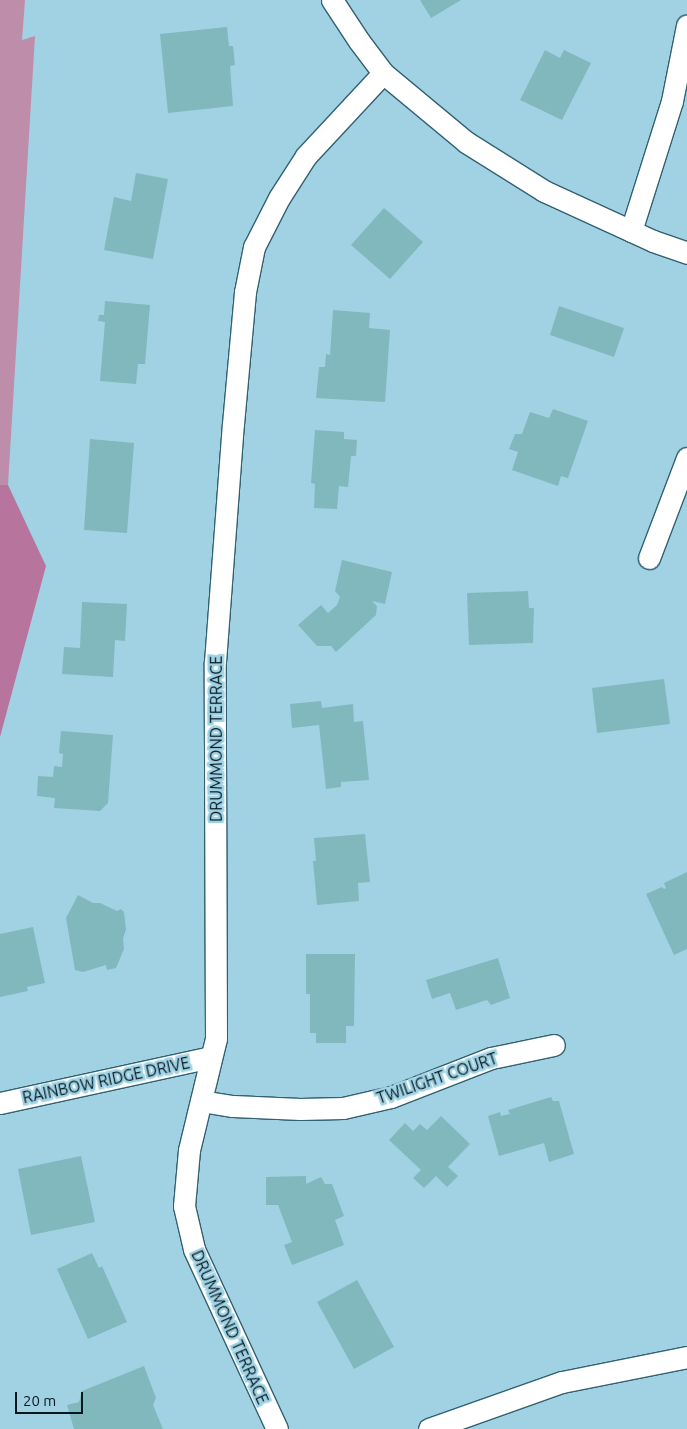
<!DOCTYPE html>
<html>
<head>
<meta charset="utf-8">
<style>
	body { margin:0 }
	#map { position:relative; width:687px; height:1429px; overflow:hidden; background:#a0d2e4; font-family:Ubuntu,sans-serif }
	div>[style] { position:absolute }
	.green>* { inset:0; background:#bd8da9 }
	.forest>* { inset:0; background:#b7759d }
	.building>* { inset:0; background:#81b8bd }
	.roads { filter:drop-shadow(1px 0 #326171) drop-shadow(-1px 0 #326171) drop-shadow(0 1px #326171) drop-shadow(0 -1px #326171) }
	.minor>* { height:21px; margin:-10.5px; padding:0 10.5px; transform-origin:10.5px; border-radius:10.5px; background:#fff }
	span { translate:-50% -50%; white-space:nowrap; text-align:center; line-height:1.15; -webkit-text-stroke:5px #a0d2e4; paint-order:stroke }
	.street-label { font-size:16px; color:#05181f }
	.scale { position:absolute; left:15px; top:1392px; width:68px; height:22px; box-sizing:border-box; border:2px solid #05181f; border-top:0; padding-left:6px; font-size:15px; line-height:18px; white-space:nowrap; color:#05181f; -webkit-text-stroke:4px #a0d2e4; paint-order:stroke }
</style>
</head>
<body>
<div id="map">
	<div class="green">
		<i style="clip-path:polygon(0 0,25px 0,22px 40px,35px 36px,8px 485px,0 485px)"></i>
	</div>
	<div class="forest">
		<i style="clip-path:polygon(0 485px,8px 485px,46px 566px,0 737px)"></i>
	</div>
	<div class="building">
		<i style="clip-path:polygon(420px 0,461px 0,431px 18px)"></i>
		<i style="clip-path:polygon(227px 27px,229px 46px,233px 46px,235px 65px,230px 66px,233px 106px,168px 113px,160px 34px)"></i>
		<i style="clip-path:polygon(545px 50px,560px 58px,564px 50px,591px 63px,562px 120px,520px 100px)"></i>
		<i style="clip-path:polygon(136px 173px,168px 179px,153px 259px,104px 250px,114px 197px,131px 201px)"></i>
		<i style="clip-path:polygon(384px 208px,423px 242px,390px 279px,351px 245px)"></i>
		<i style="clip-path:polygon(105px 301px,150px 305px,145px 364px,138px 364px,136px 384px,100px 381px,105px 322px,98px 321px,99px 315px,104px 315px)"></i>
		<i style="clip-path:polygon(559px 306px,624px 328px,614px 357px,550px 335px)"></i>
		<i style="clip-path:polygon(333px 310px,370px 313px,369px 328px,390px 330px,385px 402px,316px 398px,319px 367px,325px 367px,326px 354px,330px 355px)"></i>
		<i style="clip-path:polygon(553px 409px,588px 421px,568px 478px,561px 476px,558px 486px,512px 470px,518px 452px,509px 449px,515px 434px,522px 434px,530px 412px,549px 418px)"></i>
		<i style="clip-path:polygon(315px 430px,344px 432px,344px 439px,357px 440px,356px 456px,351px 456px,348px 487px,339px 486px,337px 509px,314px 508px,315px 484px,311px 483px)"></i>
		<i style="clip-path:polygon(90px 439px,134px 443px,127px 533px,84px 530px)"></i>
		<i style="clip-path:polygon(342px 560px,392px 572px,385px 604px,372px 601px,377px 606px,376px 615px,336px 652px,331px 646px,317px 646px,298px 625px,321px 605px,328px 613px,337px 605px,340px 597px,335px 591px)"></i>
		<i style="clip-path:polygon(528px 591px,529px 608px,534px 608px,533px 643px,469px 645px,467px 593px)"></i>
		<i style="clip-path:polygon(82px 602px,127px 604px,125px 641px,115px 640px,113px 677px,62px 674px,64px 647px,80px 648px)"></i>
		<i style="clip-path:polygon(664px 679px,670px 724px,597px 733px,592px 688px)"></i>
		<i style="clip-path:polygon(321px 701px,322px 708px,353px 704px,354px 722px,363px 721px,369px 780px,341px 782px,341px 787px,326px 789px,319px 725px,292px 728px,290px 704px)"></i>
		<i style="clip-path:polygon(61px 731px,113px 735px,108px 803px,100px 811px,54px 808px,55px 798px,37px 796px,38px 776px,53px 777px,54px 766px,62px 767px,63px 754px,59px 753px)"></i>
		<i style="clip-path:polygon(365px 834px,370px 882px,358px 883px,359px 901px,317px 905px,313px 861px,316px 861px,314px 838px)"></i>
		<i style="clip-path:polygon(687px 872px,687px 949px,674px 955px,646px 894px,662px 887px,664px 889px,666px 888px,664px 883px)"></i>
		<i style="clip-path:polygon(78px 895px,93px 903px,100px 903px,117px 911px,121px 909px,124px 912px,126px 929px,123px 939px,124px 949px,116px 968px,107px 970px,106px 965px,83px 972px,75px 970px,66px 918px)"></i>
		<i style="clip-path:polygon(33px 927px,45px 983px,27px 987px,28px 991px,0 997px,0 934px)"></i>
		<i style="clip-path:polygon(306px 954px,355px 954px,354px 1026px,346px 1026px,346px 1043px,316px 1043px,316px 1033px,310px 1033px,310px 994px,306px 994px)"></i>
		<i style="clip-path:polygon(498px 958px,510px 998px,491px 1005px,487px 1000px,456px 1010px,450px 993px,432px 999px,426px 980px)"></i>
		<i style="clip-path:polygon(551px 1097px,553px 1101px,559px 1101px,574px 1154px,549px 1162px,544px 1143px,499px 1156px,488px 1116px,500px 1112px,501px 1116px,510px 1114px,508px 1110px)"></i>
		<i style="clip-path:polygon(441px 1116px,470px 1144px,448px 1167px,458px 1176px,447px 1187px,436px 1176px,424px 1188px,413px 1178px,421px 1170px,389px 1140px,405px 1123px,413px 1131px,420px 1124px,427px 1130px)"></i>
		<i style="clip-path:polygon(81px 1156px,95px 1222px,31px 1235px,18px 1169px)"></i>
		<i style="clip-path:polygon(306px 1176px,306px 1184px,321px 1177px,325px 1184px,332px 1184px,344px 1216px,335px 1220px,344px 1245px,292px 1265px,284px 1245px,292px 1242px,278px 1205px,266px 1205px,266px 1177px)"></i>
		<i style="clip-path:polygon(92px 1253px,99px 1268px,102px 1266px,127px 1322px,88px 1339px,57px 1269px)"></i>
		<i style="clip-path:polygon(357px 1280px,394px 1347px,354px 1369px,317px 1302px)"></i>
		<i style="clip-path:polygon(144px 1366px,156px 1398px,153px 1405px,163px 1429px,74px 1429px,67px 1405px,79px 1402px,82px 1391px)"></i>
	</div>
	<div class="roads">
		<div class="minor">
			<i style="left:332px;top:0;width:49px;rotate:56.6deg"></i>
			<i style="left:359px;top:41px;width:40px;rotate:53deg"></i>
			<i style="left:383px;top:73px;width:108px;rotate:39.7deg"></i>
			<i style="left:466px;top:142px;width:92px;rotate:32.1deg"></i>
			<i style="left:544px;top:191px;width:120px;rotate:24.6deg"></i>
			<i style="left:653px;top:241px;width:36px;rotate:19deg"></i>
			<i style="left:631px;top:231px;width:136px;rotate:-72.5deg"></i>
			<i style="left:672px;top:101px;width:77px;rotate:-78.8deg"></i>
			<i style="left:649px;top:558px;width:107px;rotate:-69.2deg"></i>
			<i style="left:201px;top:1101px;width:32px;rotate:9deg"></i>
			<i style="left:233px;top:1106px;width:67px;rotate:2.6deg"></i>
			<i style="left:300px;top:1109px;width:43px;rotate:-1.3deg"></i>
			<i style="left:343px;top:1108px;width:49px;rotate:-12.9deg"></i>
			<i style="left:391px;top:1097px;width:107px;rotate:-21.3deg"></i>
			<i style="left:491px;top:1058px;width:64px;rotate:-11.7deg"></i>
			<i style="left:0;top:1103px;width:216px;rotate:-12.3deg"></i>
			<i style="left:277px;top:1429px;width:198px;rotate:-114.8deg"></i>
			<i style="left:194px;top:1249px;width:44px;rotate:-103.1deg"></i>
			<i style="left:184px;top:1206px;width:56px;rotate:-84.9deg"></i>
			<i style="left:189px;top:1150px;width:115px;rotate:-76.4deg"></i>
			<i style="left:216px;top:1038px;width:376px;rotate:-90.2deg"></i>
			<i style="left:215px;top:662px;width:239px;rotate:-85.7deg"></i>
			<i style="left:233px;top:424px;width:133px;rotate:-84.8deg"></i>
			<i style="left:245px;top:292px;width:46px;rotate:-78.7deg"></i>
			<i style="left:254px;top:247px;width:55px;rotate:-63deg"></i>
			<i style="left:279px;top:198px;width:50px;rotate:-57.3deg"></i>
			<i style="left:306px;top:156px;width:113px;rotate:-47.1deg"></i>
			<i style="left:429px;top:1429px;width:141px;rotate:-19.5deg"></i>
			<i style="left:562px;top:1382px;width:127px;rotate:-11.3deg"></i>
		</div>
	</div>
	<div class="street-label">
		<span style="left:216px;top:739px;rotate:-90deg">DRUMMOND TERRACE</span>
		<span style="left:437px;top:1078px;rotate:-19deg">TWILIGHT COURT</span>
		<span style="left:106px;top:1080px;rotate:-12deg">RAINBOW RIDGE DRIVE</span>
		<span style="left:230px;top:1327px;rotate:66deg">DRUMMOND TERRACE</span>
	</div>
	<div class="scale">20 m</div>
</div>
</body>
</html>
